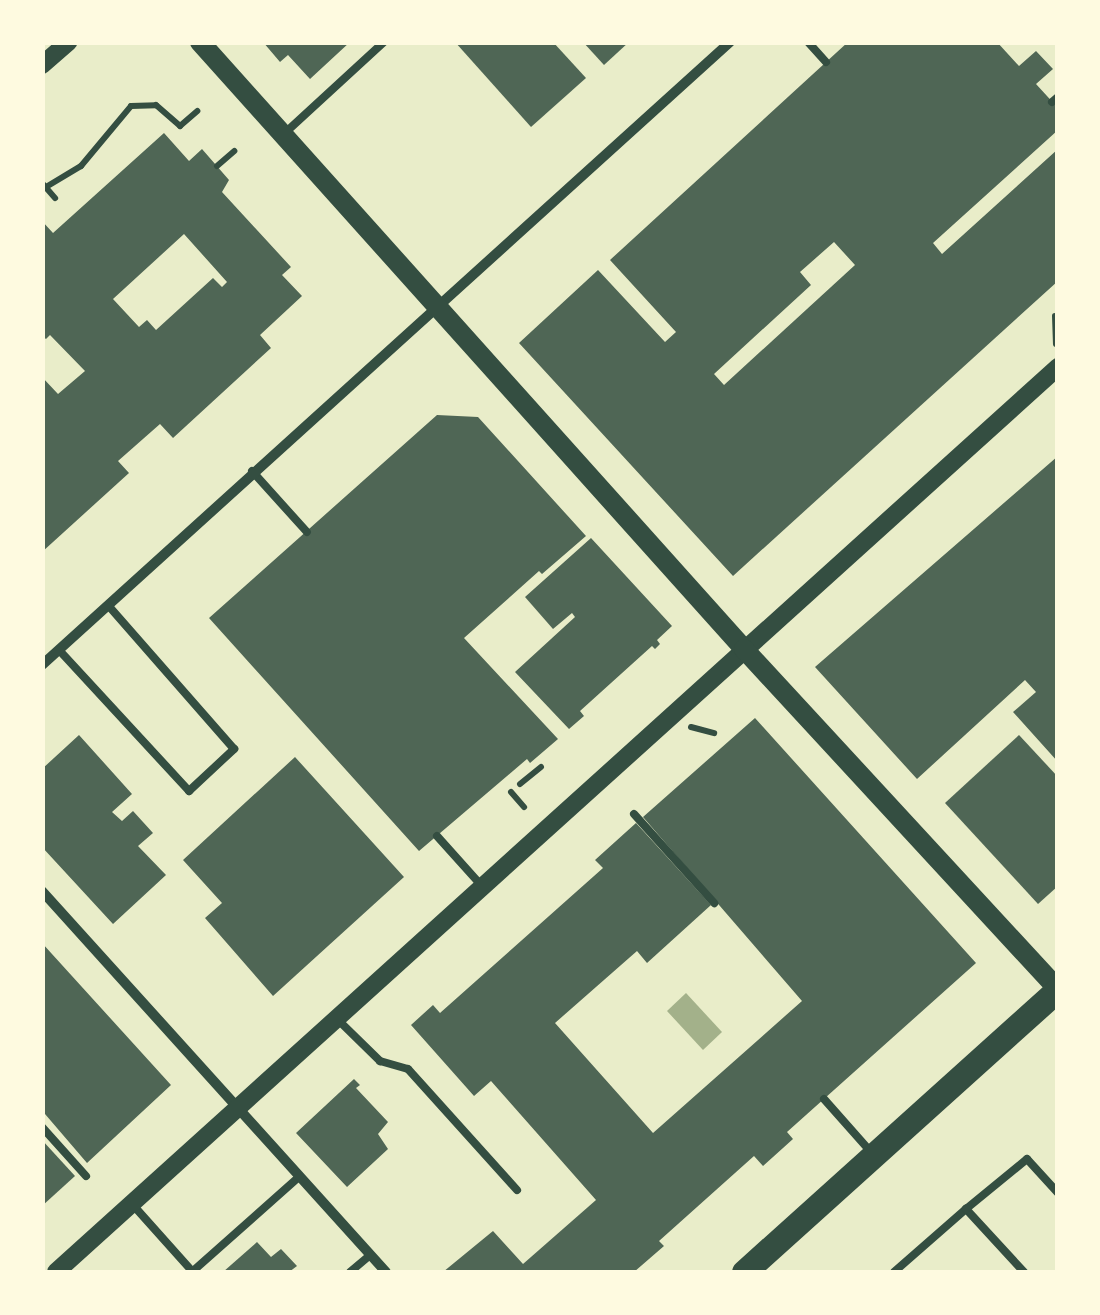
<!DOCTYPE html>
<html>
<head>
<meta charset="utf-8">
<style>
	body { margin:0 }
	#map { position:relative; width:1100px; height:1315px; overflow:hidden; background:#e9edc9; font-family:Ubuntu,sans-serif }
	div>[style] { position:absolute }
	.water>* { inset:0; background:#a3b18a }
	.building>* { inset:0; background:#4f6655 }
	.path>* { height:6px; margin:-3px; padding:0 3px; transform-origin:3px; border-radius:3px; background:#344e41 }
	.service>* { height:8px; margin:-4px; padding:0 4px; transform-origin:4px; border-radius:4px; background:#344e41 }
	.minor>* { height:10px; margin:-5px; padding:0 5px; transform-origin:5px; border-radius:5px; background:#344e41 }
	.tertiary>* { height:18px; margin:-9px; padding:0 9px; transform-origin:9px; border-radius:9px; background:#344e41 }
	.secondary>* { height:20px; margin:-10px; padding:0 10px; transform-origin:10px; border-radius:10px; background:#344e41 }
	.primary>* { height:25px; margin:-12.5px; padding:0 12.5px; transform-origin:12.5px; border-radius:12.5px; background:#344e41 }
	span { translate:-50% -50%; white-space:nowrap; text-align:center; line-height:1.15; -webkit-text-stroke:8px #fefae0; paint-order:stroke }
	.frame { position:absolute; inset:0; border:45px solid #fefae0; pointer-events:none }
</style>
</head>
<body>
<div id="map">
	<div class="water">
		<i style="clip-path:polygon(686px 993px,722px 1032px,703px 1050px,667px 1011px)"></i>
	</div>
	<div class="building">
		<i style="clip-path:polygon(263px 42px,350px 42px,310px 79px,288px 55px,280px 62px)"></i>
		<i style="clip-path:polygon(455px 42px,553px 42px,586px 78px,531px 127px)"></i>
		<i style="clip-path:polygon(583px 42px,629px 42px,604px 65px)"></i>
		<i style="clip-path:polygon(evenodd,848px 42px,997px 42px,1019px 66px,1036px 51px,1053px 69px,1036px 84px,1058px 108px,1058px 130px,933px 243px,942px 254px,1058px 149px,1058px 281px,733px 576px,519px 343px,598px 270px,665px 342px,676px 332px,610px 260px,848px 42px,834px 242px,855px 265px,724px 385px,714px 374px,811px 285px,800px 272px,834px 242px)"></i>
		<i style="clip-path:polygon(evenodd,164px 133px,189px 161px,202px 149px,229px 180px,222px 192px,291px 267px,282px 275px,302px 296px,260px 335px,271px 348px,173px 438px,160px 424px,118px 461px,129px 473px,42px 552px,42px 377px,58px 394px,85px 371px,50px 335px,46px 339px,42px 336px,42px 221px,53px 233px,164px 133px,184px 234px,227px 282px,222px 287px,213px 278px,156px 330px,147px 320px,139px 327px,113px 299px,184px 234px)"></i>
		<i style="clip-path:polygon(437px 415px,478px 417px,586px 536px,542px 574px,539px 571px,464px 638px,558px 739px,530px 763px,527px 759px,419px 851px,209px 618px)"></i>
		<i style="clip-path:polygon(1058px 456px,1058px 762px,1013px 712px,1036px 692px,1025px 680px,917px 779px,815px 667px)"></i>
		<i style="clip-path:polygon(591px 538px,672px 626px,657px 640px,660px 644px,655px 649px,652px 646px,580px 711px,584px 716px,569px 729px,515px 672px,575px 617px,572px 613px,553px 629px,525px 597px)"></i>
		<i style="clip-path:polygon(755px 718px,976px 963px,787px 1132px,793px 1139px,763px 1166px,754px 1156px,659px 1241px,664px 1246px,634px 1272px,443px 1272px,493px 1231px,523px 1264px,596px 1200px,491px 1081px,474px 1096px,411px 1025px,433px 1005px,440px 1013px,603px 868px,595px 860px,636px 823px,711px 905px,647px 963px,637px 951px,555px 1023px,653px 1133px,802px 1001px,643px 817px)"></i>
		<i style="clip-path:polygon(79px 735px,132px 794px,112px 812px,122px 821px,133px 811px,153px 833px,138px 846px,166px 875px,113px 924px,42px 847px,42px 769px)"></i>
		<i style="clip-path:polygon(1019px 735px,1058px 777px,1058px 886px,1038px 904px,945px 803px)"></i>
		<i style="clip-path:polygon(295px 757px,404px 877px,273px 996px,205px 918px,222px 903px,183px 860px)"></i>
		<i style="clip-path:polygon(42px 943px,171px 1085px,87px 1163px,45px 1114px,42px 1117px)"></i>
		<i style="clip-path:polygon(354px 1079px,360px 1085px,356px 1088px,388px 1122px,378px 1134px,388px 1149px,347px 1187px,296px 1133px)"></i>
		<i style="clip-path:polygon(42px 1140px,75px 1176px,42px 1206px)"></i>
		<i style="clip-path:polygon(257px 1242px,271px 1257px,281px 1249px,297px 1266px,289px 1272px,223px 1272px)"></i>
	</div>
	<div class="path">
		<i style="left:217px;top:166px;width:23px;rotate:-41deg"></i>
		<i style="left:42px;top:183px;width:20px;rotate:49deg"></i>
		<i style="left:46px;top:187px;width:41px;rotate:-31deg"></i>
		<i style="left:81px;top:166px;width:78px;rotate:-50.2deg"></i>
		<i style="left:131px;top:106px;width:25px;rotate:-2deg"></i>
		<i style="left:156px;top:105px;width:32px;rotate:41deg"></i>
		<i style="left:180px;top:126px;width:23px;rotate:-41deg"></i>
		<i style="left:1055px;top:316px;width:28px;rotate:88deg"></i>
		<i style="left:691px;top:727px;width:24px;rotate:15deg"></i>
		<i style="left:520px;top:784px;width:27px;rotate:-39deg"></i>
		<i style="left:511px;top:792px;width:20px;rotate:49deg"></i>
	</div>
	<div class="service">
		<i style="left:808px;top:42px;width:27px;rotate:48deg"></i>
		<i style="left:1052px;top:102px;width:8px;rotate:-40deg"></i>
		<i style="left:286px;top:132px;width:133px;rotate:-42.6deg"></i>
		<i style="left:252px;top:471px;width:82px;rotate:48deg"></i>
		<i style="left:59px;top:650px;width:192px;rotate:47.3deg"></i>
		<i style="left:189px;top:791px;width:62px;rotate:-43deg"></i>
		<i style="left:234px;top:749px;width:191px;rotate:-131.2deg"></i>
		<i style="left:634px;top:814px;width:120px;rotate:48deg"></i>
		<i style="left:437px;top:836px;width:66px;rotate:48.1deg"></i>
		<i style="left:336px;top:1018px;width:62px;rotate:44.3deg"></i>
		<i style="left:380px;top:1061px;width:29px;rotate:16deg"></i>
		<i style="left:408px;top:1069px;width:163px;rotate:48deg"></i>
		<i style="left:824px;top:1099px;width:69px;rotate:48.5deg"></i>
		<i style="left:42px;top:1127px;width:66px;rotate:48.1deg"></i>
		<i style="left:133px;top:1205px;width:90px;rotate:48.2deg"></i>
		<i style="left:193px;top:1271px;width:143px;rotate:-41.6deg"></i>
		<i style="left:350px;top:1272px;width:26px;rotate:-40deg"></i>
		<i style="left:894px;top:1272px;width:96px;rotate:-41.2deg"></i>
		<i style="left:1024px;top:1272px;width:86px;rotate:-132.6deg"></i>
		<i style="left:966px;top:1209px;width:79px;rotate:-39.3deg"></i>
		<i style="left:1027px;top:1159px;width:46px;rotate:47.6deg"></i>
	</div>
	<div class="minor">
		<i style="left:42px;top:665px;width:928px;rotate:-42.16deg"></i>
		<i style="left:42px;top:891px;width:513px;rotate:47.92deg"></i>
	</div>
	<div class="tertiary">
		<i style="left:42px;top:65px;width:35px;rotate:-41deg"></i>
		<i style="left:56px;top:1272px;width:1350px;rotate:-42.09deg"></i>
	</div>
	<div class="secondary">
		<i style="left:200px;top:42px;width:815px;rotate:48.13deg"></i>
		<i style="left:744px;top:649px;width:463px;rotate:47.3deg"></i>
	</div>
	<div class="primary">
		<i style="left:744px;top:1272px;width:423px;rotate:-42deg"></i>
	</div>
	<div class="frame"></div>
</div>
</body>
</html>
